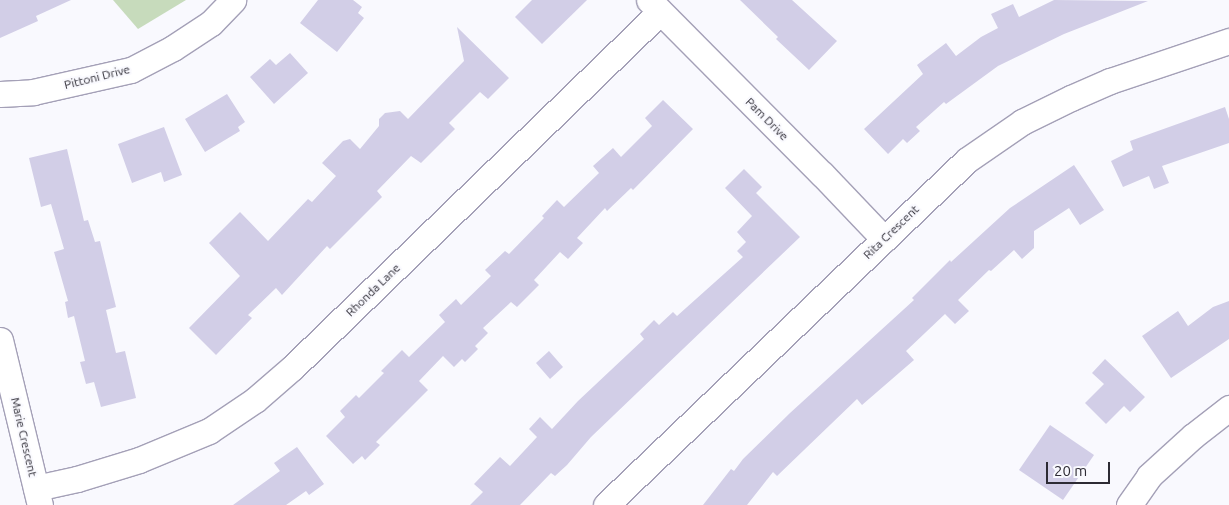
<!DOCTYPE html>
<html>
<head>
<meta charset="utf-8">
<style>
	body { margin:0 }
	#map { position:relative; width:1229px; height:505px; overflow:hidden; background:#f9f9fe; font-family:Ubuntu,sans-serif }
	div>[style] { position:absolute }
	.green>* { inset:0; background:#c7dbbc }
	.building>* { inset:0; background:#d2cee7 }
	.roads { filter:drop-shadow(1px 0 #a4a0b7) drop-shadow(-1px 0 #a4a0b7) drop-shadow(0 1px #a4a0b7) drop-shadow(0 -1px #a4a0b7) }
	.street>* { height:25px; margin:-12.5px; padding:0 12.5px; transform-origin:12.5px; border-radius:12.5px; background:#fff }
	span { translate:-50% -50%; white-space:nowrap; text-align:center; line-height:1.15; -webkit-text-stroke:4px #f9f9fe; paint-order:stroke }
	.street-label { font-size:12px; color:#2d2b34 }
	.scale { position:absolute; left:1046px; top:462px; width:64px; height:22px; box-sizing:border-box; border:2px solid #2d2b34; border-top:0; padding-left:6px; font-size:15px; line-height:18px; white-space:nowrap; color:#2d2b34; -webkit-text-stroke:4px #f9f9fe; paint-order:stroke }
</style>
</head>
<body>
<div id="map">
	<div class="green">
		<i style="clip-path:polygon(113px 0,186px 0,138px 29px)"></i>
	</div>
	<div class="building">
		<i style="clip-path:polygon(0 0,71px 0,36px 16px,38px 21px,0 38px)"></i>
		<i style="clip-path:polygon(318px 0,353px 0,362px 7px,358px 13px,364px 18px,337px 52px,300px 23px)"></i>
		<i style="clip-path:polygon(532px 0,587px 0,542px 44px,515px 17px)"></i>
		<i style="clip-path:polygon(740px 0,792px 0,837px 41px,809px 70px,776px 39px,778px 37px)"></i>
		<i style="clip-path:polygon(1054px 0,1148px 1px,1064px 34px,998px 66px,946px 104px,944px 102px,916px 127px,920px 131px,907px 143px,903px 139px,888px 154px,864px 129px,923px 74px,917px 65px,946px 43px,956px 56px,981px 37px,998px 28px,991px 14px,1013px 4px,1019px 17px)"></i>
		<i style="clip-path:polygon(457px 27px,509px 78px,488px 99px,480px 92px,449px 123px,455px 129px,421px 163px,411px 156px,377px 191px,382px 197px,330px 249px,327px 246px,282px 295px,276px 288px,248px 315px,252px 318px,216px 355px,189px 328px,240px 276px,209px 243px,240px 212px,268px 241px,308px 199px,312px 202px,336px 176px,322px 163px,343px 141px,350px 139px,360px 149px,379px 126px,379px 119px,385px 113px,400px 111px,408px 119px,464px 61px)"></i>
		<i style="clip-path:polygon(290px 53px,308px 73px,274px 104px,250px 77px,270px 59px,276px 65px)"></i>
		<i style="clip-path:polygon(227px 94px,245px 122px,238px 127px,240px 131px,205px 152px,185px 119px)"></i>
		<i style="clip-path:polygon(663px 100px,693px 129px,633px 190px,631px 188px,607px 211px,605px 208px,577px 238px,583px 243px,568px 259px,560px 252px,534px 280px,539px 285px,517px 307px,511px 302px,483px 328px,488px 333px,475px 346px,478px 349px,465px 362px,462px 359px,454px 367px,443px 356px,419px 381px,428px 390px,376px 442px,380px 445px,365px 460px,362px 456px,353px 464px,326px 436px,345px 417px,340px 411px,356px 395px,359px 398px,384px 373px,381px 371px,402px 350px,409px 357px,445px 322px,439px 315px,456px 299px,461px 305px,491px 276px,485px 270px,505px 251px,509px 254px,544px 218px,542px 216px,557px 200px,564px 207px,599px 173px,593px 166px,613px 148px,621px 157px,652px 126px,645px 118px)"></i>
		<i style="clip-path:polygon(1225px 107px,1229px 119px,1229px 143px,1162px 166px,1169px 183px,1154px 189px,1149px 176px,1123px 187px,1111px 161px,1133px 150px,1130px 141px)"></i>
		<i style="clip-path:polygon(164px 127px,182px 175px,164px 182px,161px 172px,132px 183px,118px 144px)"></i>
		<i style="clip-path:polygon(67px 149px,84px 221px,88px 220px,95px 242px,100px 241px,116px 307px,106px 310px,116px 353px,125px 351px,136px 398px,101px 407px,94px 382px,86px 384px,80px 362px,85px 361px,74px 316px,68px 318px,65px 302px,68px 301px,54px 252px,64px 249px,51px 204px,41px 207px,29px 158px)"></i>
		<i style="clip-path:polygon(1074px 165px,1104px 210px,1080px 225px,1069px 208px,1034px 231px,1034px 248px,1022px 259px,1014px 250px,991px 271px,989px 270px,958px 300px,969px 311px,955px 324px,945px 314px,906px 351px,914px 360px,862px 405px,857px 399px,777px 476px,773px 472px,747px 505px,703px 505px,731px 469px,734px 471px,743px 459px,790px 413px,914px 300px,912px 298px,950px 260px,951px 262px,1010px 208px)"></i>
		<i style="clip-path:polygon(744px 169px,762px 187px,756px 193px,800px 237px,591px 437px,567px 465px,555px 476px,551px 473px,520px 505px,470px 505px,483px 492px,474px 484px,500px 457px,510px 466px,537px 437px,529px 429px,540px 417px,552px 429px,578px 401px,644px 339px,640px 334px,654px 320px,659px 325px,673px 312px,677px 316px,743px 257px,737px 251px,746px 242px,737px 232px,752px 216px,725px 188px)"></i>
		<i style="clip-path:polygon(1229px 301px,1229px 339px,1171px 378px,1142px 336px,1178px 311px,1188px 326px,1213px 307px)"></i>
		<i style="clip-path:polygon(549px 351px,563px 367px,550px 379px,536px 363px)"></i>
		<i style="clip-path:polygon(1105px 359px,1145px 397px,1130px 412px,1124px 406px,1106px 424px,1085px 403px,1104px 384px,1092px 373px)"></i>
		<i style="clip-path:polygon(1050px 425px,1094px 455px,1063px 500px,1019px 470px)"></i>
		<i style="clip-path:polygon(297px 447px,324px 484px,309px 495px,306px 491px,286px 505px,233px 505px,280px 471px,274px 463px)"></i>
	</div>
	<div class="roads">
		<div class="street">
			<i style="left:649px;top:0;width:245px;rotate:45.2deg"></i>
			<i style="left:822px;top:174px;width:90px;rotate:46.4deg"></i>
			<i style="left:0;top:94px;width:33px;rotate:-3deg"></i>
			<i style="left:33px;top:92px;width:100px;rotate:-12.7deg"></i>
			<i style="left:131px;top:70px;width:47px;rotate:-27.6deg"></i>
			<i style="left:173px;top:48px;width:45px;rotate:-33.3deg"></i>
			<i style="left:211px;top:23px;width:32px;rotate:-46deg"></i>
			<i style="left:0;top:340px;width:170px;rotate:76.4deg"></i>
			<i style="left:36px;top:488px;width:42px;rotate:-12.4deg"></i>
			<i style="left:77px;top:479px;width:65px;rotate:-17deg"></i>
			<i style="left:139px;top:460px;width:76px;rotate:-22.5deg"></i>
			<i style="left:209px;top:431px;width:55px;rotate:-34deg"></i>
			<i style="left:255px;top:400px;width:49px;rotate:-40.9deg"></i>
			<i style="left:292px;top:368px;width:512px;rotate:-44.05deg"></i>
			<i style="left:606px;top:505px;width:499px;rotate:-43.7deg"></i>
			<i style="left:967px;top:160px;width:67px;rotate:-34.6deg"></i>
			<i style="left:1022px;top:122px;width:55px;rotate:-26.1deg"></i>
			<i style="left:1071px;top:98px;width:43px;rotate:-23.6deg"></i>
			<i style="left:1110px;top:81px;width:126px;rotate:-18.6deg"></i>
			<i style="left:1129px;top:505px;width:35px;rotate:-55deg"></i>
			<i style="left:1149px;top:476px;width:59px;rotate:-42.3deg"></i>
			<i style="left:1193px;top:436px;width:46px;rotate:-37.9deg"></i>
		</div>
	</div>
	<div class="street-label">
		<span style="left:97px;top:77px;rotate:-14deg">Pittoni Drive</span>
		<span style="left:767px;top:119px;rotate:45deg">Pam Drive</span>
		<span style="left:891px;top:232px;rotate:-44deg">Rita Crescent</span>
		<span style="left:373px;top:290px;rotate:-44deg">Rhonda Lane</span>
		<span style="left:24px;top:437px;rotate:77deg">Marie Crescent</span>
	</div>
	<div class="scale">20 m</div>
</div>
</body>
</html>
